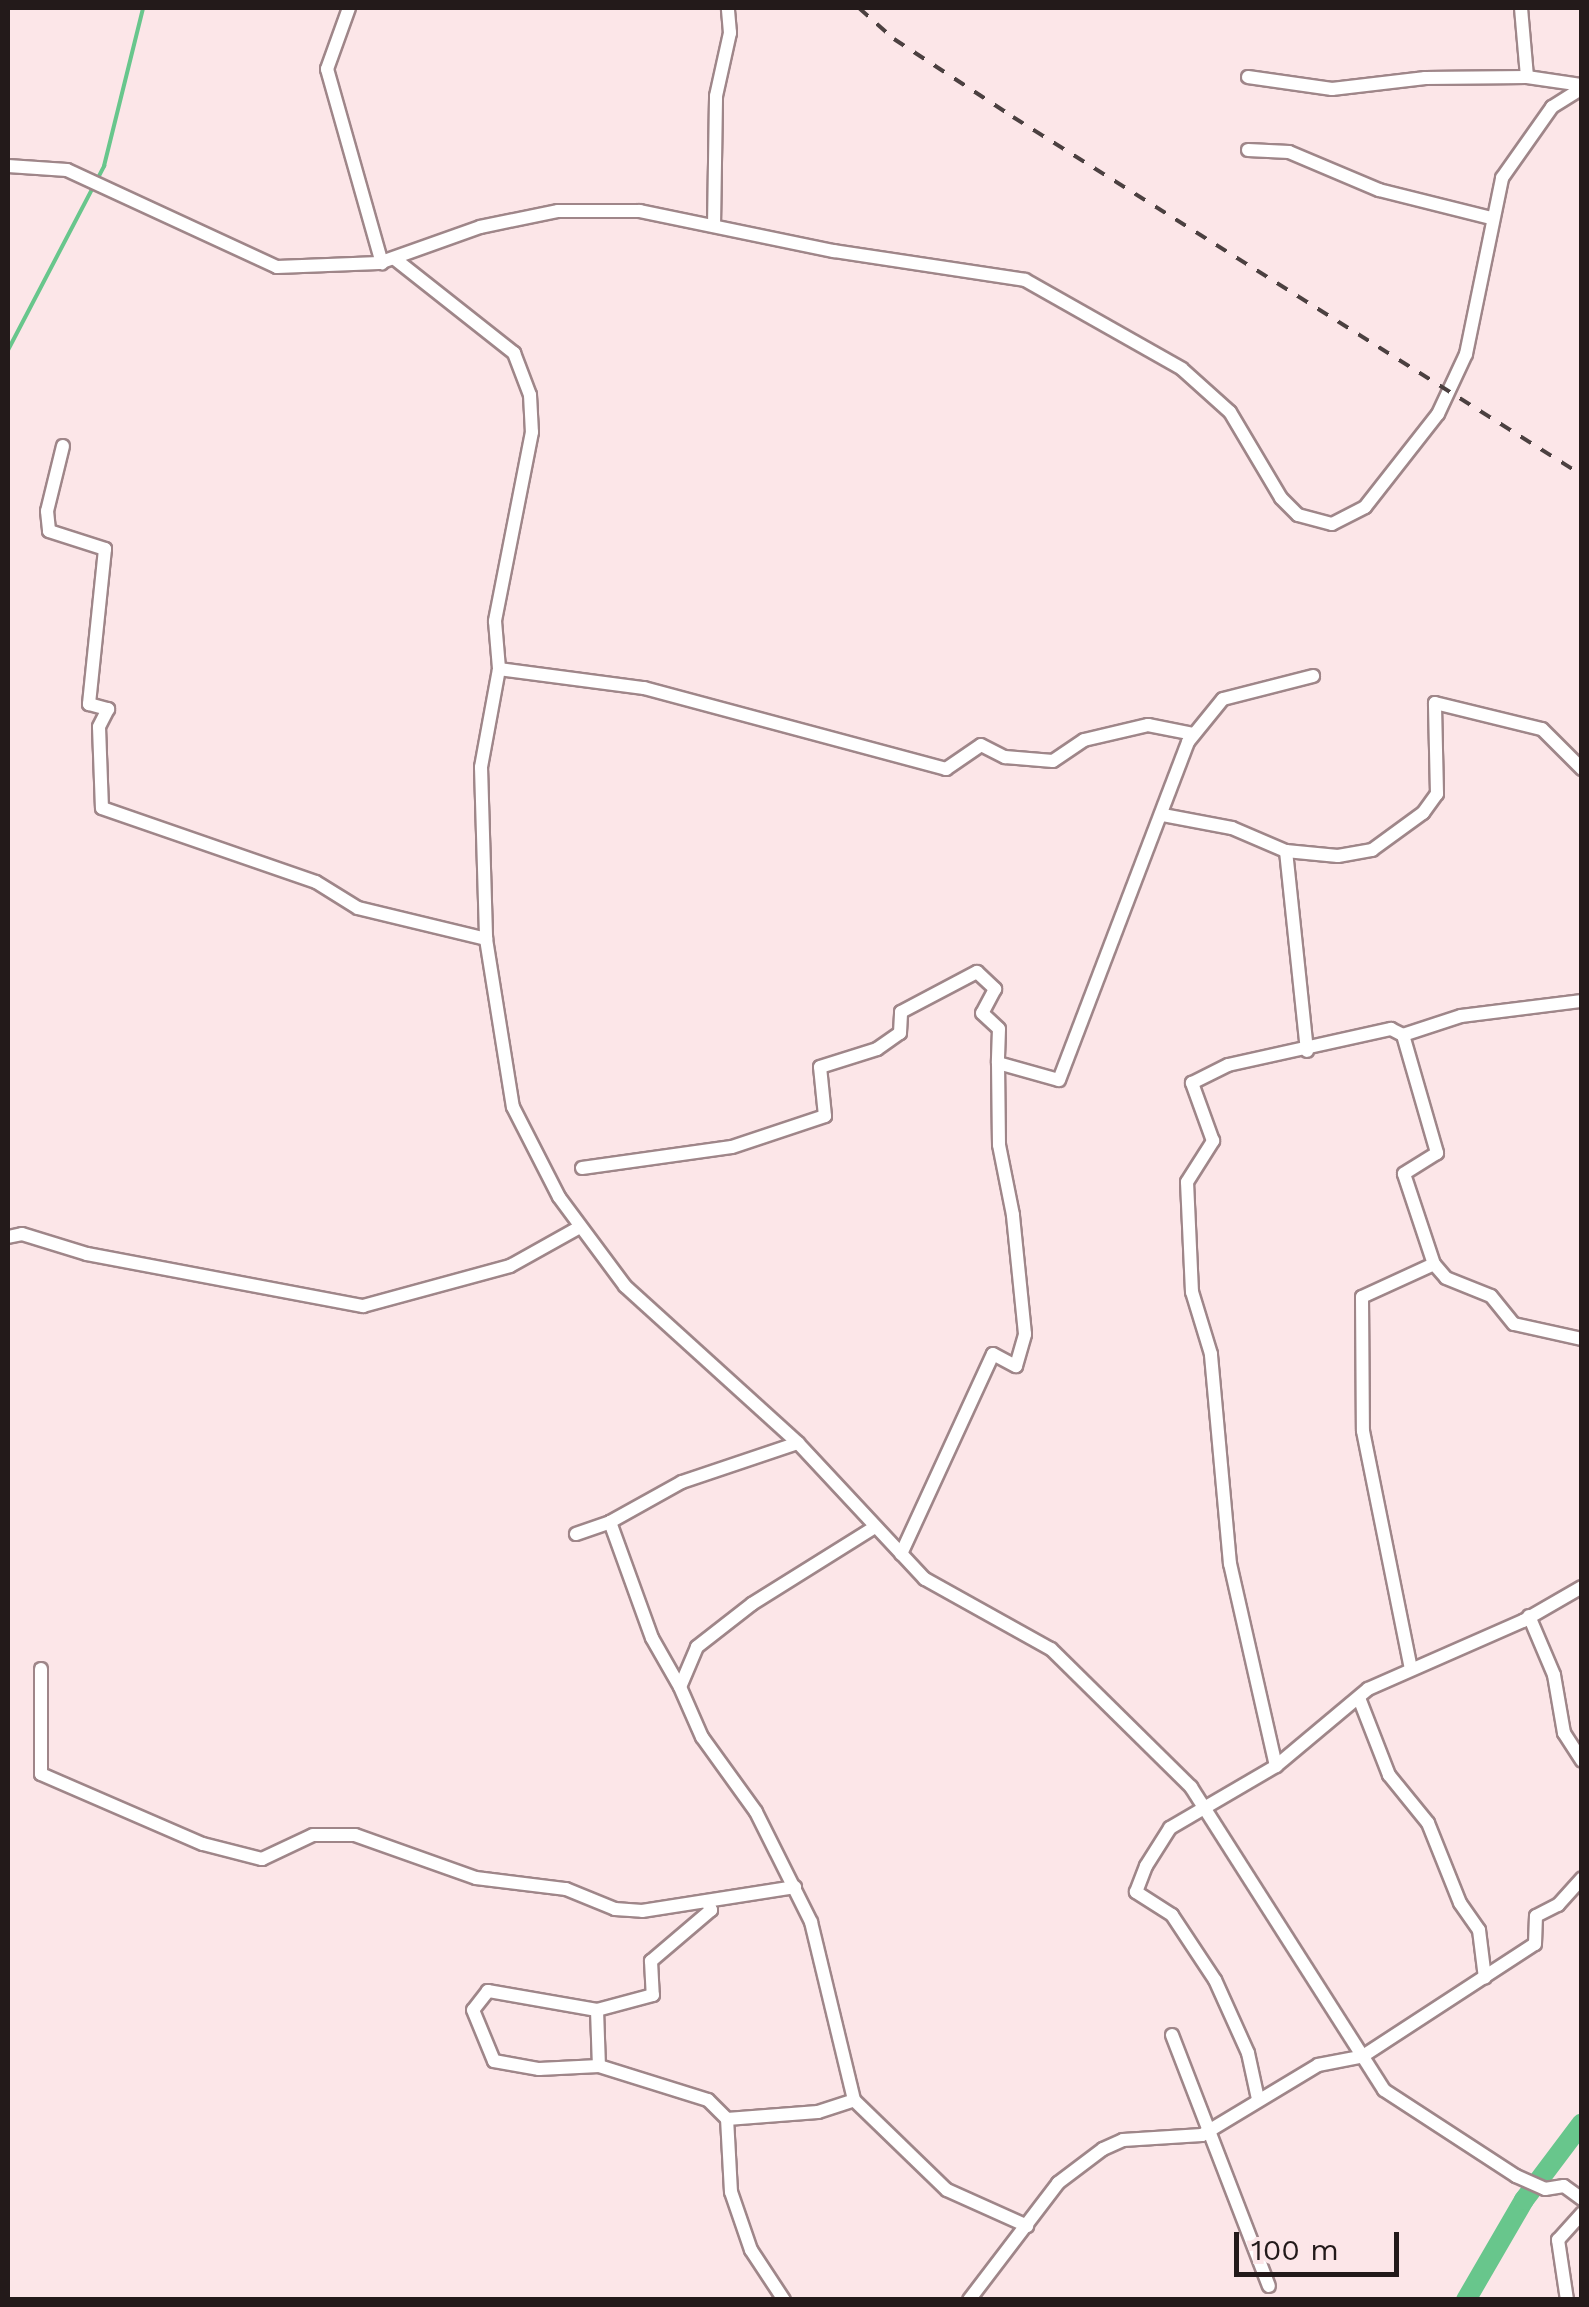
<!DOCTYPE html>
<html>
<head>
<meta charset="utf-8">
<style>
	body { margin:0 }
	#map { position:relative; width:1589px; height:2307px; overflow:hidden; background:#fce6e8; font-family:"Work Sans",sans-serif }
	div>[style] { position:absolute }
	.stream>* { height:4px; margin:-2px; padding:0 2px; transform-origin:2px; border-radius:2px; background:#68c68c }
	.river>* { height:20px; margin:-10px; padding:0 10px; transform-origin:10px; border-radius:10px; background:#68c68c }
	.roads { filter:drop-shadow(2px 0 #9f8689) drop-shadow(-2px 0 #9f8689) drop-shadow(0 2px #9f8689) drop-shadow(0 -2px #9f8689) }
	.street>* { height:12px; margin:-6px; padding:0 6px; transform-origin:6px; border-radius:6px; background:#fff }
	.rail>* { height:4px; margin-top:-2px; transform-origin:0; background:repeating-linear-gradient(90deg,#4b4040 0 12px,transparent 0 24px) }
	span { translate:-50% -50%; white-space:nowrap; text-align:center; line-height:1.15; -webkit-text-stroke:10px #fce6e8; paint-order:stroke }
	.frame { position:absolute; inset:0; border:10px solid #231a1a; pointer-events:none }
	.scale { position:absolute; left:1234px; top:2232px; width:165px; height:45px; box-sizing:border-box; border:5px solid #231a1a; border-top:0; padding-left:12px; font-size:30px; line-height:35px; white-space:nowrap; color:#231a1a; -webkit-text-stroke:8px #fce6e8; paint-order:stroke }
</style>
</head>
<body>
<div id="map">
	<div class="stream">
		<i style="left:8px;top:350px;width:208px;rotate:-62.4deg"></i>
		<i style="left:104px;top:166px;width:163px;rotate:-76.1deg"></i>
	</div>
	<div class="river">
		<i style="left:1466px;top:2300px;width:116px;rotate:-59.9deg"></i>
		<i style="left:1524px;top:2200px;width:96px;rotate:-53deg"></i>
	</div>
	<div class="roads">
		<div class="street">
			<i style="left:349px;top:8px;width:65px;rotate:109.8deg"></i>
			<i style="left:327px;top:69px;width:202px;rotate:74.2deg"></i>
			<i style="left:1521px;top:8px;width:69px;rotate:85deg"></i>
			<i style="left:1248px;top:77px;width:85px;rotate:8.1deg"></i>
			<i style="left:1332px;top:89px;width:94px;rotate:-6.7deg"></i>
			<i style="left:1425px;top:78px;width:102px;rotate:-0.6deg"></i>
			<i style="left:1527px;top:77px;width:56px;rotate:8.3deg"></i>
			<i style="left:1248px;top:150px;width:41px;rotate:2.8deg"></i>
			<i style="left:1289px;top:152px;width:98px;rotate:22.9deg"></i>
			<i style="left:1379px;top:190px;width:115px;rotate:14deg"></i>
			<i style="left:8px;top:166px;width:59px;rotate:3.9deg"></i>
			<i style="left:67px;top:170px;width:231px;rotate:24.8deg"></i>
			<i style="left:277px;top:267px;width:102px;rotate:-2.2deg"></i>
			<i style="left:379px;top:263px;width:107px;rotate:-19.6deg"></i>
			<i style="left:480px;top:227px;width:80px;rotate:-11.6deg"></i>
			<i style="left:558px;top:211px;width:82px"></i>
			<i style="left:640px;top:211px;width:198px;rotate:11.7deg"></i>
			<i style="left:834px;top:251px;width:193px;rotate:8.6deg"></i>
			<i style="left:1025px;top:280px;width:180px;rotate:29.5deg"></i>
			<i style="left:1182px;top:369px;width:64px;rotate:41.9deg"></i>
			<i style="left:1230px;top:412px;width:100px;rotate:59.3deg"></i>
			<i style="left:1281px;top:498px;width:24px;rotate:45deg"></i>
			<i style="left:1298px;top:515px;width:35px;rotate:15deg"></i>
			<i style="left:1332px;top:524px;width:37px;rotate:-27deg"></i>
			<i style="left:1365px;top:507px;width:118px;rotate:-51.9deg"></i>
			<i style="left:1438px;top:414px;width:66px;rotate:-65deg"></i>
			<i style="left:1466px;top:354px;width:180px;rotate:-78.4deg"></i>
			<i style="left:1502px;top:178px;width:87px;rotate:-54.8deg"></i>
			<i style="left:1552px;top:107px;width:36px;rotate:-32deg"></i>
			<i style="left:714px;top:226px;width:130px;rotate:-89.1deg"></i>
			<i style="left:716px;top:96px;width:65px;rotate:-77.5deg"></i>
			<i style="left:730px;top:33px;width:25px;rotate:-95deg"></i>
			<i style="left:395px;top:259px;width:152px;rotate:38.3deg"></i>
			<i style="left:514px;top:353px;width:45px;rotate:69.1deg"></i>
			<i style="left:530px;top:395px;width:37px;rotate:87deg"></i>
			<i style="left:532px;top:432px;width:193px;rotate:101.1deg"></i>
			<i style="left:495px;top:621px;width:48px;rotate:85.2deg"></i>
			<i style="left:499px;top:669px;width:100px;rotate:100.4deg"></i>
			<i style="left:481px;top:767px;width:172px;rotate:88.3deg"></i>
			<i style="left:486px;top:939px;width:170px;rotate:80.9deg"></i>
			<i style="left:513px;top:1107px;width:101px;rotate:62.9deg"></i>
			<i style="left:559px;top:1197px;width:111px;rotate:53.4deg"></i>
			<i style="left:625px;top:1286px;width:234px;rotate:42.2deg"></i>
			<i style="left:798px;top:1443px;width:186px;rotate:47deg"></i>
			<i style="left:925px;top:1579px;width:144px;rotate:29.1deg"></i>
			<i style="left:1051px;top:1649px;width:197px;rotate:44.6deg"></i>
			<i style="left:1191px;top:1787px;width:359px;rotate:57.5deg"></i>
			<i style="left:1384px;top:2090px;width:158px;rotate:33.1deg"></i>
			<i style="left:1516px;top:2176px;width:32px;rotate:24deg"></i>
			<i style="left:1545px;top:2189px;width:19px;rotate:-9deg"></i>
			<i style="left:1564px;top:2186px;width:22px;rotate:36deg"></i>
			<i style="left:63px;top:446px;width:67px;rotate:103.8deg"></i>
			<i style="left:47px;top:511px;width:20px;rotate:84deg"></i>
			<i style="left:49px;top:531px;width:59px;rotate:17.8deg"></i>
			<i style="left:105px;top:549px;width:156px;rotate:95.9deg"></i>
			<i style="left:89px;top:704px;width:20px;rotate:15deg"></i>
			<i style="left:108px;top:709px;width:20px;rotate:117deg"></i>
			<i style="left:99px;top:727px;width:81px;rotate:87.9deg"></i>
			<i style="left:102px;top:808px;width:226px;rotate:19.1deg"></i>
			<i style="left:316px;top:882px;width:49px;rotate:31.8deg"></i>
			<i style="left:358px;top:908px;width:132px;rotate:13.6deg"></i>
			<i style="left:499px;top:669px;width:146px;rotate:7.5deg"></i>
			<i style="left:644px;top:688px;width:313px;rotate:15deg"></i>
			<i style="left:946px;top:769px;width:42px;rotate:-34.4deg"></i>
			<i style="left:981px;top:745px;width:27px;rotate:27deg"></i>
			<i style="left:1005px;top:757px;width:48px;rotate:4.8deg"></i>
			<i style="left:1053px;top:761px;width:37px;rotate:-34deg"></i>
			<i style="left:1084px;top:740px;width:66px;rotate:-13.2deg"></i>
			<i style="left:1148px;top:725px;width:47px;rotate:11.1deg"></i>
			<i style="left:1163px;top:815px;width:70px;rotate:10.7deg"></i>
			<i style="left:1232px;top:828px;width:59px;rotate:23.1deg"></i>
			<i style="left:1286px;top:851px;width:201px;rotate:84deg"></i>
			<i style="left:1286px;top:851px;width:52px;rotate:5.5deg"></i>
			<i style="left:1338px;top:856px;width:35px;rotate:-10deg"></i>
			<i style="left:1372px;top:850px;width:63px;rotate:-36deg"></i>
			<i style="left:1423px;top:813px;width:24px;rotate:-54deg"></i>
			<i style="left:1437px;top:794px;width:91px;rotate:-91.3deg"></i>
			<i style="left:1435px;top:703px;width:110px;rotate:13.7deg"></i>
			<i style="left:1542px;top:729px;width:57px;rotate:45deg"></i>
			<i style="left:1403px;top:1035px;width:61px;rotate:-18.1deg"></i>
			<i style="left:1461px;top:1016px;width:122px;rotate:-7.1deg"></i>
			<i style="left:582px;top:1168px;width:151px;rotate:-8deg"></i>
			<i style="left:732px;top:1147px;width:98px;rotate:-18.4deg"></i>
			<i style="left:825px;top:1116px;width:49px;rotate:-95.8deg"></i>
			<i style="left:820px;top:1067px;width:60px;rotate:-17.5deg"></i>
			<i style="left:877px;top:1049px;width:28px;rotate:-35deg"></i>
			<i style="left:900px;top:1033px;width:21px;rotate:-87deg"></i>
			<i style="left:901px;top:1012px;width:86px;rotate:-27.8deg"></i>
			<i style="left:977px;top:972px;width:25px;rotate:43deg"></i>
			<i style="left:995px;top:989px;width:27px;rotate:118deg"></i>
			<i style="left:982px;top:1013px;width:23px;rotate:43deg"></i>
			<i style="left:999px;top:1029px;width:34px;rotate:92deg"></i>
			<i style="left:998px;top:1063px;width:63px;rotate:15.6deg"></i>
			<i style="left:1059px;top:1080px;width:362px;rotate:-69.1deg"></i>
			<i style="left:1188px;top:742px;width:55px;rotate:-50.9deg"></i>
			<i style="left:1223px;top:699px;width:93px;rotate:-14.3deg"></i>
			<i style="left:8px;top:1237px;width:14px;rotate:-12deg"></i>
			<i style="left:22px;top:1234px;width:68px;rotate:17.1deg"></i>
			<i style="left:87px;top:1254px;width:281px;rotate:10.7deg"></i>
			<i style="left:363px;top:1306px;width:152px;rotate:-15.2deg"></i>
			<i style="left:510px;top:1266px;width:78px;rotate:-29.2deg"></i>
			<i style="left:1434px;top:1264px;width:18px;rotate:49deg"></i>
			<i style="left:1446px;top:1278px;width:48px;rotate:21.8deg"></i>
			<i style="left:1491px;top:1296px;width:36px;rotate:51deg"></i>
			<i style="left:1514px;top:1324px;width:70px;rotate:12.4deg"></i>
			<i style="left:610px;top:1522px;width:123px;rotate:70.1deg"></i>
			<i style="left:652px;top:1638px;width:56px;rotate:60.3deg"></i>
			<i style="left:875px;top:1527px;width:145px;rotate:148deg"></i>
			<i style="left:752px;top:1604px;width:70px;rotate:142deg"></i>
			<i style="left:697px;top:1647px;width:43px;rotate:113deg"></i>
			<i style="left:680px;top:1687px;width:55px;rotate:66.3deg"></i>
			<i style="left:702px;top:1737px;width:92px;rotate:54.2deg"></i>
			<i style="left:756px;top:1812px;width:123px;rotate:63.4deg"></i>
			<i style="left:811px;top:1922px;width:183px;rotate:76.4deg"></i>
			<i style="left:854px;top:2100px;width:129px;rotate:44.1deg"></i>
			<i style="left:947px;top:2190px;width:88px;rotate:24.2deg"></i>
			<i style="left:576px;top:1534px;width:36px;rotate:-19deg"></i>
			<i style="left:610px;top:1522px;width:82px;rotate:-29.1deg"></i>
			<i style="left:682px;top:1482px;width:122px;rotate:-18.6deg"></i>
			<i style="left:901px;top:1554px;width:220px;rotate:-65.3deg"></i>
			<i style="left:993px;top:1354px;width:26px;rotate:28deg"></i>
			<i style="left:1016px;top:1366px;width:33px;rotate:-74deg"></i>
			<i style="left:1025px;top:1334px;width:120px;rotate:-95.8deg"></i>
			<i style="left:1013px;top:1215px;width:71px;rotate:-101.3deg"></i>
			<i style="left:999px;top:1145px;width:82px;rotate:-90.7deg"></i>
			<i style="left:1529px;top:1616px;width:64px;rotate:67deg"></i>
			<i style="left:1554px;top:1675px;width:59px;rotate:80.2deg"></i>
			<i style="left:1564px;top:1733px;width:33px;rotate:57deg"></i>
			<i style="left:41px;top:1669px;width:105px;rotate:90deg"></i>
			<i style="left:41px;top:1774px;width:176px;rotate:23.4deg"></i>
			<i style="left:203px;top:1844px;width:61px;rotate:14.3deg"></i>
			<i style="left:262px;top:1859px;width:56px;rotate:-25.2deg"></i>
			<i style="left:313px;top:1835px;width:42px"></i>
			<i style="left:355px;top:1835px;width:128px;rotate:19.6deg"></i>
			<i style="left:476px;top:1878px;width:91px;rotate:7deg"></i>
			<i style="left:566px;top:1889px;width:53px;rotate:22.2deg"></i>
			<i style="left:615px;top:1909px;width:27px;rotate:4deg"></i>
			<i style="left:642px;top:1911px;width:155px;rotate:-8.9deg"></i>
			<i style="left:1359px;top:1698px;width:83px;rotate:68.7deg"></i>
			<i style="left:1389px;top:1775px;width:62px;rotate:50.9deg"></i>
			<i style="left:1428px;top:1823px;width:86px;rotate:68.2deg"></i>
			<i style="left:1460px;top:1903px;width:33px;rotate:55deg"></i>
			<i style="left:1479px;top:1930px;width:48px;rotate:82.9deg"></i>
			<i style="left:1276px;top:1766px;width:207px;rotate:-102.8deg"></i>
			<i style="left:1230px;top:1564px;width:211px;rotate:-95.2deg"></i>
			<i style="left:1211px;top:1354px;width:65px;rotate:-107deg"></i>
			<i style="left:1192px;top:1292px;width:110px;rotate:-92.6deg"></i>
			<i style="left:1187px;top:1182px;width:49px;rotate:-57.6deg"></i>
			<i style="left:1213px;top:1141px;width:62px;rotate:-109.9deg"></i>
			<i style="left:1192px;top:1083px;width:40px;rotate:-26.6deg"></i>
			<i style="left:1228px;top:1065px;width:167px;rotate:-12.5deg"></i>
			<i style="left:1391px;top:1029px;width:13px;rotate:27deg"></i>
			<i style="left:1403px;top:1035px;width:123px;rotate:73.9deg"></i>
			<i style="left:1437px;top:1153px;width:39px;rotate:148deg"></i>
			<i style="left:1404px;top:1174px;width:95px;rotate:71.6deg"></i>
			<i style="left:1434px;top:1264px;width:79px;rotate:155.4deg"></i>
			<i style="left:1362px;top:1297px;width:134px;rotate:89.6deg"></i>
			<i style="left:1363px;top:1431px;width:243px;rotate:78.6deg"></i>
			<i style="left:707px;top:1901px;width:10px;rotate:66deg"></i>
			<i style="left:711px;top:1910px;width:79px;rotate:139.6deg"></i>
			<i style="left:651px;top:1961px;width:34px;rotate:87deg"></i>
			<i style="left:653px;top:1995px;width:58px;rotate:165deg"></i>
			<i style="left:597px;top:2010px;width:56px;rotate:88deg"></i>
			<i style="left:599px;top:2066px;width:114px;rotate:17.3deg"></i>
			<i style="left:708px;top:2100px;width:27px;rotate:45deg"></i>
			<i style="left:597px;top:2010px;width:111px;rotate:-170.1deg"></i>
			<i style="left:488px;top:1991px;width:24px;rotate:128deg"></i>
			<i style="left:473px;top:2010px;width:55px;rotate:67.6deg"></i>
			<i style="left:494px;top:2061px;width:46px;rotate:10.1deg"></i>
			<i style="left:539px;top:2069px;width:60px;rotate:-2.9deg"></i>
			<i style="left:1172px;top:2035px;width:269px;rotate:68.9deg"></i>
			<i style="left:1363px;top:2056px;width:205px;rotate:-33.1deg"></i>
			<i style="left:1535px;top:1944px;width:28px;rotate:-88deg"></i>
			<i style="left:1536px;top:1916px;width:25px;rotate:-27deg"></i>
			<i style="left:1558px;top:1905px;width:36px;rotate:-48deg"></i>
			<i style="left:1258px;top:2099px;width:47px;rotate:-102.3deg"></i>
			<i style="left:1248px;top:2053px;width:80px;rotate:-114.3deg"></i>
			<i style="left:1215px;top:1980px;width:78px;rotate:-123.5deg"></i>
			<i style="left:1172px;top:1915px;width:43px;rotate:-147.4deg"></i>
			<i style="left:1136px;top:1892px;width:28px;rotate:-69deg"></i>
			<i style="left:1146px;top:1866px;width:45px;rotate:-57.7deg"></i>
			<i style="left:1170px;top:1828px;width:123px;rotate:-30.3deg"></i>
			<i style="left:1276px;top:1766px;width:120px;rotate:-39.9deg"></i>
			<i style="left:1368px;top:1689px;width:169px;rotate:-23.7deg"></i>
			<i style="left:1523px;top:1621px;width:68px;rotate:-30deg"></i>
			<i style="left:784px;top:2300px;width:60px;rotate:-123.4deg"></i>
			<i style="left:751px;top:2250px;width:61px;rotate:-109deg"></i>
			<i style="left:731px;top:2192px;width:73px;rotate:-93.1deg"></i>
			<i style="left:727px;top:2119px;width:91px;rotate:-4.4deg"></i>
			<i style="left:818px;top:2112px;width:38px;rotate:-18deg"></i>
			<i style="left:969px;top:2300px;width:147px;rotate:-52.7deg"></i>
			<i style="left:1058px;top:2183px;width:56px;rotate:-37.1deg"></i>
			<i style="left:1103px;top:2149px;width:22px;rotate:-24deg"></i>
			<i style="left:1123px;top:2140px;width:79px;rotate:-3.6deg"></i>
			<i style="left:1202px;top:2135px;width:135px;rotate:-31.1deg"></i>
			<i style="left:1318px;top:2065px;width:43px;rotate:-10.8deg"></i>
			<i style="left:1567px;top:2300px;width:61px;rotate:-98.5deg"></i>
			<i style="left:1558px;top:2240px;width:36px;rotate:-48deg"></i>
		</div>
	</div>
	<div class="rail">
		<i style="left:859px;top:8px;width:47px;rotate:41.5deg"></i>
		<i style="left:894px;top:39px;width:142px;rotate:33.2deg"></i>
		<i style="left:1013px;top:117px;width:672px;rotate:32.18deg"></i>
	</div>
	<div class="frame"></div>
	<div class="scale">100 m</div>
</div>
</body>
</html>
